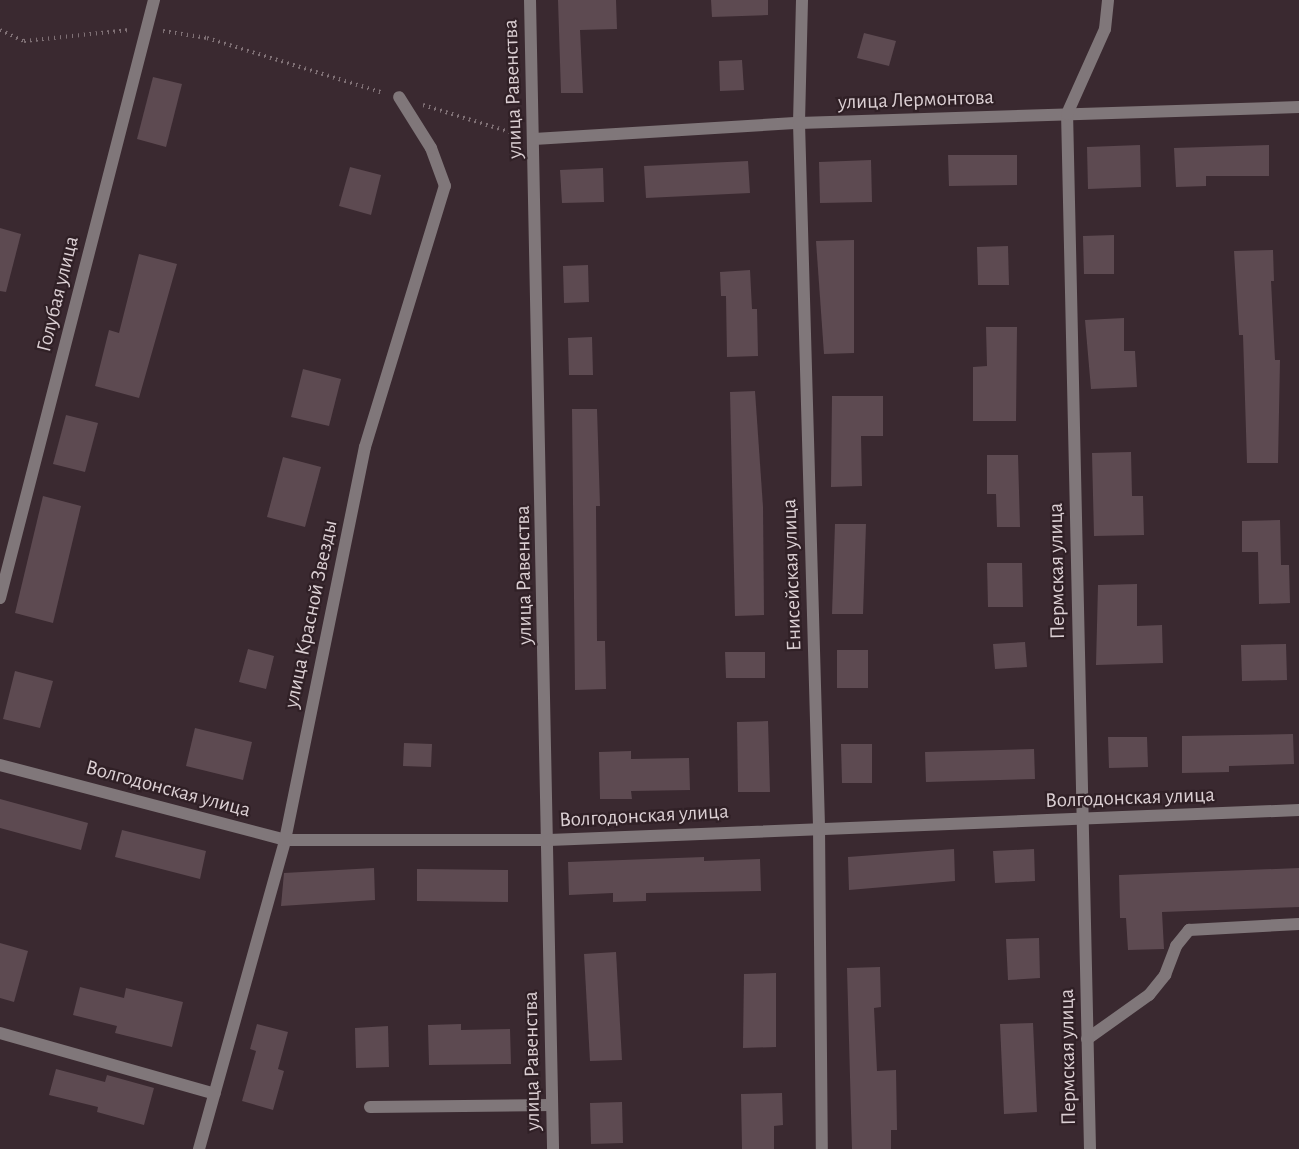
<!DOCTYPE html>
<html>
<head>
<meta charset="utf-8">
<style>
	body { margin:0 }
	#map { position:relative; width:1299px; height:1149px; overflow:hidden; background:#3a2930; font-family:"Alegreya Sans",sans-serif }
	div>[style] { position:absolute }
	.building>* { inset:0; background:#5d4a51 }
	.path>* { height:4px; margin-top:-2px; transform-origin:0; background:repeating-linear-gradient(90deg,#7f7075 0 1.5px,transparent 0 6px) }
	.service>* { height:12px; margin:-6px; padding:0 6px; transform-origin:6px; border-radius:6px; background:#80777a }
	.minor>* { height:12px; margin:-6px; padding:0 6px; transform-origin:6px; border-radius:6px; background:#80777a }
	span { translate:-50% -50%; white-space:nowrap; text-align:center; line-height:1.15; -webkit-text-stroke:4.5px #302026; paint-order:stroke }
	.street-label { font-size:21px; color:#dbcfd3 }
</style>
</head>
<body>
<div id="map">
	<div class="building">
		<i style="clip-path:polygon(558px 0,616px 0,617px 29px,580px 30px,583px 93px,561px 93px)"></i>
		<i style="clip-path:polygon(711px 0,768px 0,768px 15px,712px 17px)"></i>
		<i style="clip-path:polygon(864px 33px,896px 41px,889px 66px,857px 58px)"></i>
		<i style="clip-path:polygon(742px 60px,744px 90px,720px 91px,719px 61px)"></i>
		<i style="clip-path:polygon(153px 77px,182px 84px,166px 147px,137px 139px)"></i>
		<i style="clip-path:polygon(1140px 145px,1141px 187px,1088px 189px,1087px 147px)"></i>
		<i style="clip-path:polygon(1269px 145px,1269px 176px,1206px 176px,1206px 186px,1176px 187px,1174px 148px)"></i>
		<i style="clip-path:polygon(948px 155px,1017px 155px,1017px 185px,949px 186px)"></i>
		<i style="clip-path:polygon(871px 160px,872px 202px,820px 203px,819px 162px)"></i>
		<i style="clip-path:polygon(748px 161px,750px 193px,646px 198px,644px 166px)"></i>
		<i style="clip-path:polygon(350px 167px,381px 175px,371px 215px,339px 206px)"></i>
		<i style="clip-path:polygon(603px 168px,604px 202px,562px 203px,560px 170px)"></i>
		<i style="clip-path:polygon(0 228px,21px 234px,6px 292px,0 291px)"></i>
		<i style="clip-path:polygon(1114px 235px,1114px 274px,1084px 274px,1083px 236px)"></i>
		<i style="clip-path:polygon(854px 240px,854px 353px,824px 354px,816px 241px)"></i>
		<i style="clip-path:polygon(1008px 246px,1009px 285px,978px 285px,977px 247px)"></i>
		<i style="clip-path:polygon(1273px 250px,1274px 281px,1271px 281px,1275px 360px,1280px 360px,1278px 463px,1247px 463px,1243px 335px,1239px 335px,1234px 251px)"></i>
		<i style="clip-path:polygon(139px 254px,177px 264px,139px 398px,95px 386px,109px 330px,119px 333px)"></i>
		<i style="clip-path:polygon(588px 265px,589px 302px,564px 303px,563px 266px)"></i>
		<i style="clip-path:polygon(750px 270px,752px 309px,757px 309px,758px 356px,727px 357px,726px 296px,721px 296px,720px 272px)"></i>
		<i style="clip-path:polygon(1124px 318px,1124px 351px,1135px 351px,1137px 387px,1091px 389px,1085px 320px)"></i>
		<i style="clip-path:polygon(986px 327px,1017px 327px,1016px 421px,973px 421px,973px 367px,987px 366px)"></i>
		<i style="clip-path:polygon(592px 337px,593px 375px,569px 375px,568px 338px)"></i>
		<i style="clip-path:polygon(303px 369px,341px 379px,329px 426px,291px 417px)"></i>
		<i style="clip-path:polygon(755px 391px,763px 507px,764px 615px,735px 616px,730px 392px)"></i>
		<i style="clip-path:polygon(832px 396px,883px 396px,883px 436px,861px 436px,862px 486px,831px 487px)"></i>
		<i style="clip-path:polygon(572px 409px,597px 409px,600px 506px,596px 506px,597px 641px,605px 641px,606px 689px,575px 690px)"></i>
		<i style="clip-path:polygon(66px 415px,98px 423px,85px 472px,53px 464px)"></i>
		<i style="clip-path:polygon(1131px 452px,1132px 496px,1143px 496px,1144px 535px,1094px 536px,1092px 453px)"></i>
		<i style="clip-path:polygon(987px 455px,1018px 455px,1020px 527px,997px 527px,996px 494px,987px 494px)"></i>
		<i style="clip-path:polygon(283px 457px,321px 467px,305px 527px,267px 517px)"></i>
		<i style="clip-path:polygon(43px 496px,81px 506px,53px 623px,15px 613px)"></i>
		<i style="clip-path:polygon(1280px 520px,1281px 565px,1289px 565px,1290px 603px,1259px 604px,1258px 552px,1242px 552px,1242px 521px)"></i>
		<i style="clip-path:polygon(835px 524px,866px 524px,863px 614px,832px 614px)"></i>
		<i style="clip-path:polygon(987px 563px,1022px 563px,1023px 607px,988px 607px)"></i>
		<i style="clip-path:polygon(1137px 584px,1137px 626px,1162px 625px,1163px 663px,1096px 665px,1098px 585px)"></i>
		<i style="clip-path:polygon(1025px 642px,1027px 667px,995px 669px,993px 644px)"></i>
		<i style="clip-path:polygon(1286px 644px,1287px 680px,1242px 681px,1241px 645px)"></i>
		<i style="clip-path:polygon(248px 649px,274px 656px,266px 689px,239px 682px)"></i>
		<i style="clip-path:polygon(837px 650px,868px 650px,868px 688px,837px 688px)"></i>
		<i style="clip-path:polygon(725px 652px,765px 652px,765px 678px,726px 678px)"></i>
		<i style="clip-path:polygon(15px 671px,53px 681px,40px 728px,3px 719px)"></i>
		<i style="clip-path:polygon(768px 721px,770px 792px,738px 792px,737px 722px)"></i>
		<i style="clip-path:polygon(195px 728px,252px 742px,243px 780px,186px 766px)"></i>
		<i style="clip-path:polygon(1293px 734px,1294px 764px,1229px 766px,1229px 772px,1182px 773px,1182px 736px)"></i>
		<i style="clip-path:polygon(1108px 737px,1147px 737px,1148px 767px,1109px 768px)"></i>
		<i style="clip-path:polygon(404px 743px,432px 744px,431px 767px,403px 766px)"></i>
		<i style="clip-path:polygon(841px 744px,872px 744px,872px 783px,842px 783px)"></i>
		<i style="clip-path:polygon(1034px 749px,1035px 779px,926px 782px,925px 752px)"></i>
		<i style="clip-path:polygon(631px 751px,631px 759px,689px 758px,690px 790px,631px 791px,632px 799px,600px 799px,599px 752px)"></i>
		<i style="clip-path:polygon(0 799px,88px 823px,81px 850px,0 828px)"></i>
		<i style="clip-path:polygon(122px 830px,206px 851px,200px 879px,115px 857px)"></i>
		<i style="clip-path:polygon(954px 849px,955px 881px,849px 890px,848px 857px)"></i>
		<i style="clip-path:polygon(1034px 849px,1035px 881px,995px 883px,993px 851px)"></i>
		<i style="clip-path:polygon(704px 857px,704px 861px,760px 859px,761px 891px,646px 893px,646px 901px,613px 902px,613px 893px,569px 895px,568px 862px)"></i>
		<i style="clip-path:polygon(374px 868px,375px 900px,281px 906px,284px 873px)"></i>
		<i style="clip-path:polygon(1299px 868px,1299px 907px,1162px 912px,1164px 949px,1128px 950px,1126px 918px,1120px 918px,1119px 875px)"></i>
		<i style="clip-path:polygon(417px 869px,508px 870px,508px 902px,417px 901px)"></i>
		<i style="clip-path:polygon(1039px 938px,1040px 978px,1008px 980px,1006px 939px)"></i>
		<i style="clip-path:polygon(0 943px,28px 951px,14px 1002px,0 998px)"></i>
		<i style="clip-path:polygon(616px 952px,622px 1060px,590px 1061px,584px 954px)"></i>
		<i style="clip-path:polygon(880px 967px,881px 1007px,874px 1008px,877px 1071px,896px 1070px,897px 1130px,891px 1130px,891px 1149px,852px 1149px,847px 968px)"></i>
		<i style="clip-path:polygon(776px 973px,776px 1047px,743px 1048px,744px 974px)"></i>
		<i style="clip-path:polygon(80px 987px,124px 998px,126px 988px,183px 1002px,172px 1047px,115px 1033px,117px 1026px,73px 1015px)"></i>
		<i style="clip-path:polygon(1033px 1023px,1037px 1112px,1004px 1114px,1000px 1024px)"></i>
		<i style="clip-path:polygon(257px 1024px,288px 1032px,278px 1069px,284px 1071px,273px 1110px,242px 1101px,256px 1051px,250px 1049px)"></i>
		<i style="clip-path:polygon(461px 1024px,461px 1030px,510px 1029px,511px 1064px,429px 1065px,428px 1025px)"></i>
		<i style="clip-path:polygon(388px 1026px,389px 1067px,356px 1068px,355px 1028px)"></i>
		<i style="clip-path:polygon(56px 1069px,105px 1082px,107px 1075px,154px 1088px,144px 1125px,97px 1112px,98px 1107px,49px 1095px)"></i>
		<i style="clip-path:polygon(782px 1093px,783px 1125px,774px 1126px,774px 1149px,742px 1149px,741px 1094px)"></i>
		<i style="clip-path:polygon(622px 1102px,623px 1143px,591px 1144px,590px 1103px)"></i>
	</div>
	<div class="path">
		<i style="left:0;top:30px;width:26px;rotate:25deg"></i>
		<i style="left:24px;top:41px;width:106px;rotate:-6deg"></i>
		<i style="left:163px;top:31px;width:45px;rotate:9deg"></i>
		<i style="left:207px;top:38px;width:185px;rotate:17.3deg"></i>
		<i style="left:423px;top:105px;width:97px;rotate:17.3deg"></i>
	</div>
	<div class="service">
		<i style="left:1087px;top:1039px;width:76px;rotate:-35.4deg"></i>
		<i style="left:1149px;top:995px;width:26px;rotate:-51deg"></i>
		<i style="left:1165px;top:975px;width:31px;rotate:-69deg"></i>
		<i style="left:1176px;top:946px;width:21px;rotate:-51deg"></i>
		<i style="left:1189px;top:930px;width:110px;rotate:-3.1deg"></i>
		<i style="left:370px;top:1107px;width:182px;rotate:-0.6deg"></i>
	</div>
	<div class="minor">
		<i style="left:530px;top:0;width:1149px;rotate:88.85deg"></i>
		<i style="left:802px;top:0;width:123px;rotate:91.4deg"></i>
		<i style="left:799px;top:123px;width:704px;rotate:88.37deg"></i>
		<i style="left:819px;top:827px;width:322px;rotate:89.5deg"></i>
		<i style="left:534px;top:139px;width:265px;rotate:-3.5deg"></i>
		<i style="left:799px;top:123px;width:500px;rotate:-1.83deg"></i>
		<i style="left:0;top:598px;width:618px;rotate:-75.56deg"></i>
		<i style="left:0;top:765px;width:295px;rotate:14.7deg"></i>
		<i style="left:285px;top:840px;width:264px"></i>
		<i style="left:549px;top:840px;width:751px;rotate:-2.29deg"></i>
		<i style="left:0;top:1033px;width:223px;rotate:15.8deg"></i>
		<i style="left:199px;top:1149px;width:321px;rotate:-74.4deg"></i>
		<i style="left:285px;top:840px;width:401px;rotate:-78.5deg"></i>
		<i style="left:365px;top:447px;width:273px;rotate:-73deg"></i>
		<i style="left:445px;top:186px;width:40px;rotate:-110.2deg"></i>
		<i style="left:431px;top:148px;width:60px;rotate:-122.1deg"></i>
		<i style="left:1090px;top:1149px;width:1035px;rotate:-91.27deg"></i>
		<i style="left:1067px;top:114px;width:93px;rotate:-65.9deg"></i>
		<i style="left:1105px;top:29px;width:29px;rotate:-84deg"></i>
	</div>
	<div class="street-label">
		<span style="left:513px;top:89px;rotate:-92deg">улица Равенства</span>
		<span style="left:916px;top:100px;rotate:-2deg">улица Лермонтова</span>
		<span style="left:58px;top:294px;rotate:-76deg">Голубая улица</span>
		<span style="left:1057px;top:571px;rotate:-91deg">Пермская улица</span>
		<span style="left:524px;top:575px;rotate:-91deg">улица Равенства</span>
		<span style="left:792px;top:575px;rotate:-92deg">Енисейская улица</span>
		<span style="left:311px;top:614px;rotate:-78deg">улица Красной Звезды</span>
		<span style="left:168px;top:789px;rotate:15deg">Волгодонская улица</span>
		<span style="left:1130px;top:798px;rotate:-2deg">Волгодонская улица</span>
		<span style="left:644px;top:816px;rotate:-3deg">Волгодонская улица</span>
		<span style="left:1068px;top:1057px;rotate:-91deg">Пермская улица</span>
		<span style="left:532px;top:1061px;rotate:-91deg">улица Равенства</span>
	</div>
</div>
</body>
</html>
